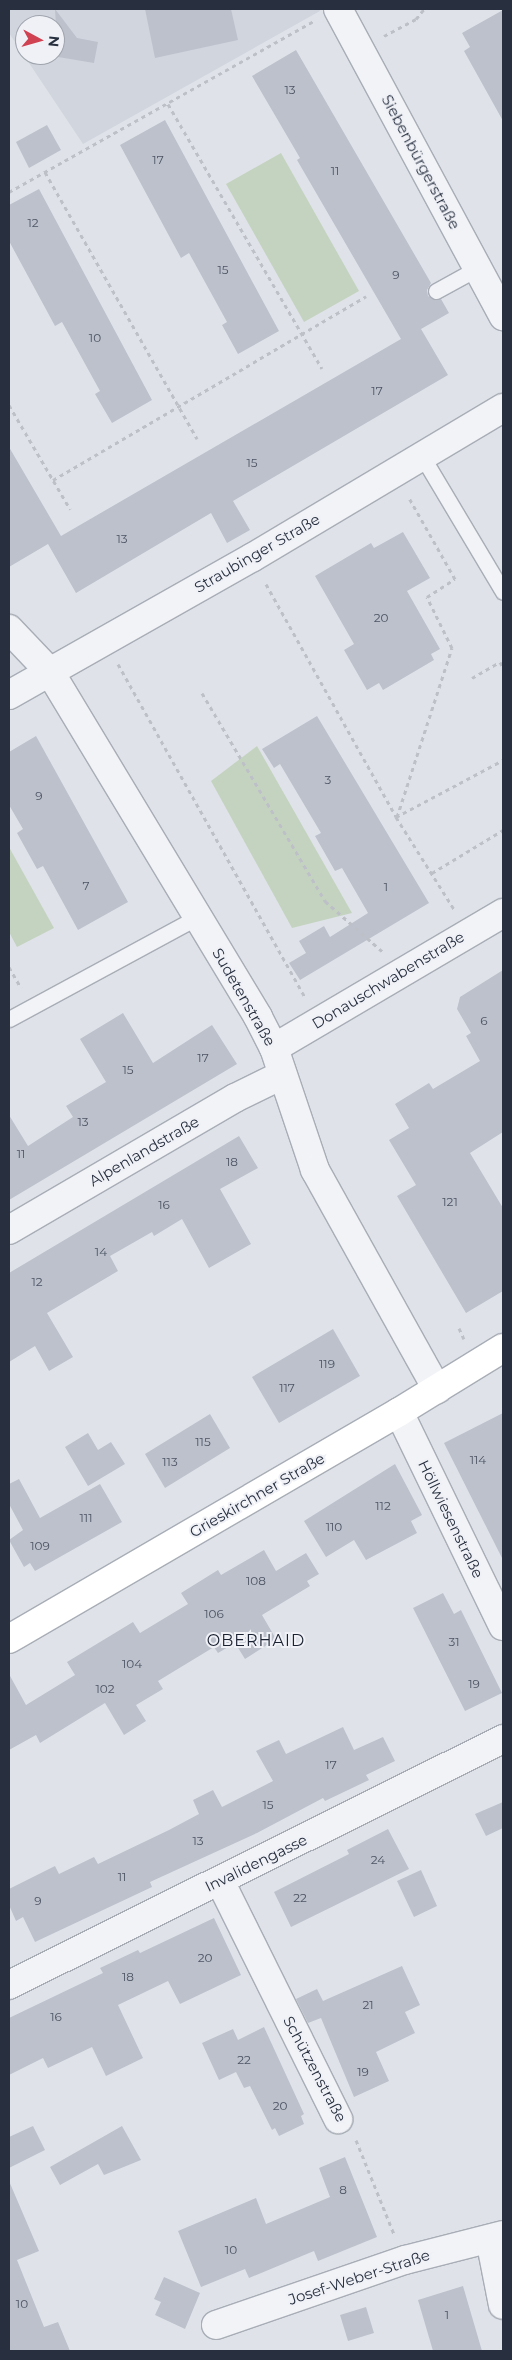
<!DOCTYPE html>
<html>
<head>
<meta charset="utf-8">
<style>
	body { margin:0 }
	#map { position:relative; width:512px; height:2360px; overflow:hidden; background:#dfe3e9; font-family:Montserrat,sans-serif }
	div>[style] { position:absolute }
	.built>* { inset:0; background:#d1d5de }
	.green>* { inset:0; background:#c4d3c0 }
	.building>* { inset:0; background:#bcc1cc }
	.path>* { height:3px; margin-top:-1.5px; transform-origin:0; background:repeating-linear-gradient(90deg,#bdc0c7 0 4px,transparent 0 8px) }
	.roads { filter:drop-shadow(1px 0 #a8adb6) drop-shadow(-1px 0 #a8adb6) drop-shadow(0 1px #a8adb6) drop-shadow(0 -1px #a8adb6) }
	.service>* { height:15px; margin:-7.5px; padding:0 7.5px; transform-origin:7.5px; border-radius:7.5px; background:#f2f3f7 }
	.minor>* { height:28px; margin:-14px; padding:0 14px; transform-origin:14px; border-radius:14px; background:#f2f3f7 }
	.secondary>* { height:28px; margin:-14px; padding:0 14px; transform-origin:14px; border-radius:14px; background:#fff }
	span { translate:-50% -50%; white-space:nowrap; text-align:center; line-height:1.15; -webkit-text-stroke:4px #eff1f6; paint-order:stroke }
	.number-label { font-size:12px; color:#4d5463 }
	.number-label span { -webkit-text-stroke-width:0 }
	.street-label { font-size:15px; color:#283040 }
	.neighbourhood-label { font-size:16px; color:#1a2131; letter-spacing:1px }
	.frame { position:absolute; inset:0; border:10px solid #283040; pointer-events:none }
	.north { position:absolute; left:15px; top:15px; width:50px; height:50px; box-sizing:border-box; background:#eff1f6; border:1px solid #9fa4ad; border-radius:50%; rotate:96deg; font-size:14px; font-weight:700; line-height:20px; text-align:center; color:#283040 }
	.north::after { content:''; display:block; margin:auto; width:18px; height:22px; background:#d04152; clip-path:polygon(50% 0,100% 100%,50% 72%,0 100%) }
</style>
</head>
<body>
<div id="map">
	<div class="built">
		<i style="clip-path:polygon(evenodd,9px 9px,319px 9px,320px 11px,83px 144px,9px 33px,9px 9px,25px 25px,55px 25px,55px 55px,25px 55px,25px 25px)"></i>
	</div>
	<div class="green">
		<i style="clip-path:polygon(281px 153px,359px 291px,304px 322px,226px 184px)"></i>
		<i style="clip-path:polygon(257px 746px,352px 913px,292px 928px,211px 781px)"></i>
		<i style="clip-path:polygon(9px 847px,54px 928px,17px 947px,9px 932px)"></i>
	</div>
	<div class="building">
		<i style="clip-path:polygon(55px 9px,77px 38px,98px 42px,94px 63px,58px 57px)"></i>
		<i style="clip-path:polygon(145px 9px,231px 9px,238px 40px,155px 58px)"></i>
		<i style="clip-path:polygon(503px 10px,503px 121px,464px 51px,470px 47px,462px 33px)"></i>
		<i style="clip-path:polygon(296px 50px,431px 283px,427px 290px,428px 296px,435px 300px,441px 299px,449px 313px,421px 329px,448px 375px,233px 501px,250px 530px,227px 543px,211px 513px,76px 593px,48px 544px,9px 567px,9px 447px,61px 536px,401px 339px,297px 160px,300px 158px,252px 76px)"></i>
		<i style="clip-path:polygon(165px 120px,279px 331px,238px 354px,222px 325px,227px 322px,189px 253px,181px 258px,120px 145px)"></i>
		<i style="clip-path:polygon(47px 125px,61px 150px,29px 168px,16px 142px)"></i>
		<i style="clip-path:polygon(39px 189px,152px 400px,112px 423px,95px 394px,100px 391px,62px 322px,55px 326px,9px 241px,9px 205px)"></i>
		<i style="clip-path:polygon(403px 532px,430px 578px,407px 591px,440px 649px,431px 654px,434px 660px,383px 690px,379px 683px,367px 690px,344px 650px,354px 644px,315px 576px,371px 543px,374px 548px)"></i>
		<i style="clip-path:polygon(317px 716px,429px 903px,300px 980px,289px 963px,306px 953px,299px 941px,324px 926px,330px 937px,368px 913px,342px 868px,335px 871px,315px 836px,321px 833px,280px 764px,274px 768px,262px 749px)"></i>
		<i style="clip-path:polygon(36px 736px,128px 902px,78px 930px,43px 866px,37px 869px,17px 833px,23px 829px,9px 805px,9px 752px)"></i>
		<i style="clip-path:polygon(503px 970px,503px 1132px,470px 1153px,503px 1208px,503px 1291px,466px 1313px,397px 1196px,416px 1185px,389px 1140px,409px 1128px,395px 1104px,429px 1083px,433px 1089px,480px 1061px,466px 1036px,471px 1033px,457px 1009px,460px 997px)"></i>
		<i style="clip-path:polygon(123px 1013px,153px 1063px,212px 1025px,237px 1064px,9px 1200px,9px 1115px,28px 1146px,73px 1117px,66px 1106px,106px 1082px,80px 1039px)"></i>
		<i style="clip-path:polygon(239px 1136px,258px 1168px,220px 1189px,251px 1244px,209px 1268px,182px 1219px,154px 1236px,152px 1232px,110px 1256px,118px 1271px,47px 1313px,73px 1357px,49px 1371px,35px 1346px,9px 1362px,9px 1273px)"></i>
		<i style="clip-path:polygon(333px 1329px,360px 1376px,279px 1423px,252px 1377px)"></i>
		<i style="clip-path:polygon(503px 1413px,503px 1560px,444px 1443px)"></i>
		<i style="clip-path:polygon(210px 1414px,230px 1448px,165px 1488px,145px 1454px)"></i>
		<i style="clip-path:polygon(88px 1433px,98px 1450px,111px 1442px,125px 1464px,88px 1486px,65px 1447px)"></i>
		<i style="clip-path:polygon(395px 1464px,422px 1515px,411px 1521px,417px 1533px,366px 1560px,354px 1540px,326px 1557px,304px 1521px)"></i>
		<i style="clip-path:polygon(19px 1479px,40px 1518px,100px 1484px,122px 1522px,35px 1571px,30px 1563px,24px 1567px,9px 1540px,23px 1530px,9px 1504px,9px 1484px)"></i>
		<i style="clip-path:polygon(264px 1550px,276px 1571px,306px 1553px,319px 1574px,307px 1581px,310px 1586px,262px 1615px,276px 1639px,245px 1659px,235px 1643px,218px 1653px,214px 1647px,158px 1681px,163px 1689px,136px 1705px,146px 1721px,124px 1735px,105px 1703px,40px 1743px,36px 1735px,9px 1750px,9px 1674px,26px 1705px,75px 1675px,67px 1662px,133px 1622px,140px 1633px,188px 1604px,181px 1593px,218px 1570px,221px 1575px)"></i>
		<i style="clip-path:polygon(443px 1593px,454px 1614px,461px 1610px,502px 1693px,465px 1711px,413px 1608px)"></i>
		<i style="clip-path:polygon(343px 1727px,354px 1750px,383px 1737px,395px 1761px,366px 1775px,369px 1780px,325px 1801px,323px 1798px,257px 1833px,150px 1882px,152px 1887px,35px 1942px,23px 1917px,16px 1921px,9px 1905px,9px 1889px,55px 1866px,59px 1874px,94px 1857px,98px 1864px,169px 1830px,199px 1814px,193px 1800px,213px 1790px,222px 1807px,273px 1781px,256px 1751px,279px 1740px,286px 1754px)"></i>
		<i style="clip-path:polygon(503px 1802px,503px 1828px,486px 1836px,475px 1814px)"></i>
		<i style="clip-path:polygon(388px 1829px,409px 1869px,291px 1927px,274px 1892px,349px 1854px,347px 1850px)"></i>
		<i style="clip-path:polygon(421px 1870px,437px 1906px,414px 1917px,397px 1881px)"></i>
		<i style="clip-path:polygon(214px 1918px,241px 1975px,180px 2004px,168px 1981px,118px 2005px,143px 2058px,106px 2076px,92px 2047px,48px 2068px,43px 2058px,9px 2075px,9px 2018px,103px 1973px,100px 1968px,138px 1950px,140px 1953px)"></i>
		<i style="clip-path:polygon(402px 1966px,420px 2005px,405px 2012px,415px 2033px,376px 2052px,389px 2081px,354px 2097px,321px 2018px,308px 2023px,296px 1999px,317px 1989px,323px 2001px)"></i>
		<i style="clip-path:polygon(264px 2027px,304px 2114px,301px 2116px,304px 2124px,279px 2136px,275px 2128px,272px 2130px,250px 2086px,244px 2088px,236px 2072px,219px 2080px,202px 2043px,233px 2029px,238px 2040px)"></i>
		<i style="clip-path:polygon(33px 2126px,45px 2150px,9px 2168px,9px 2137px)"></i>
		<i style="clip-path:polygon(122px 2126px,141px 2160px,104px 2175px,98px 2164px,60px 2185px,50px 2167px)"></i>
		<i style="clip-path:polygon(345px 2157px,377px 2237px,318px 2261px,314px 2251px,249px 2278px,245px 2269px,201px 2287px,178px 2231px,256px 2198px,266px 2224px,330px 2197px,319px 2168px)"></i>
		<i style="clip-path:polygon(9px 2181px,39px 2251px,17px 2260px,44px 2327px,58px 2322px,70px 2351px,9px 2351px)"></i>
		<i style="clip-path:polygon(164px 2277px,200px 2293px,185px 2329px,155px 2315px,161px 2302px,154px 2299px)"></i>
		<i style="clip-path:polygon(463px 2286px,482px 2351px,433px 2351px,418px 2300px)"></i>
		<i style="clip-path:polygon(366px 2307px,374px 2333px,348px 2341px,340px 2315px)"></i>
	</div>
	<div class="path">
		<i style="left:384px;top:36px;width:36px;rotate:-28deg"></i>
		<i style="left:416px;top:19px;width:13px;rotate:-51deg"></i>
		<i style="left:168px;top:104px;width:306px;rotate:59.8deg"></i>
		<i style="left:45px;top:172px;width:307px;rotate:60.3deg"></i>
		<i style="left:9px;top:192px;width:350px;rotate:-29.3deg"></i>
		<i style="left:9px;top:405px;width:121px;rotate:59.6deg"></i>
		<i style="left:53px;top:480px;width:363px;rotate:-30.4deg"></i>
		<i style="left:266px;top:584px;width:267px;rotate:60.8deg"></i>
		<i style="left:396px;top:817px;width:109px;rotate:57.8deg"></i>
		<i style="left:118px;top:664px;width:382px;rotate:60.7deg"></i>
		<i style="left:472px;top:678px;width:32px;rotate:-30deg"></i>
		<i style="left:500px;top:662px;width:6px;rotate:59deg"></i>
		<i style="left:202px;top:693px;width:242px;rotate:59.4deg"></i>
		<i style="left:325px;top:901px;width:77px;rotate:41.3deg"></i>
		<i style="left:396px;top:817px;width:121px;rotate:-28deg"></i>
		<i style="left:397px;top:817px;width:178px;rotate:-72deg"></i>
		<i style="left:452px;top:648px;width:57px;rotate:-116.1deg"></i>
		<i style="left:427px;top:597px;width:33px;rotate:-33deg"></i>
		<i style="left:455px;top:579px;width:95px;rotate:-119.5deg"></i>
		<i style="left:432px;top:873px;width:83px;rotate:-31.2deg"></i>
		<i style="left:9px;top:967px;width:24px;rotate:60deg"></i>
		<i style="left:459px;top:1328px;width:12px;rotate:66deg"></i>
		<i style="left:356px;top:2140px;width:101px;rotate:68deg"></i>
	</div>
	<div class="roads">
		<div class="service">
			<i style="left:436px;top:291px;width:48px;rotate:-28.7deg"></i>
			<i style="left:422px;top:456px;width:158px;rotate:59.2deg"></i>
			<i style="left:9px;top:1019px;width:215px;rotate:-28.4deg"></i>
		</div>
		<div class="minor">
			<i style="left:338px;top:9px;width:349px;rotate:61.7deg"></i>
			<i style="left:9px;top:629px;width:59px;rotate:46.4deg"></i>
			<i style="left:50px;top:672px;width:403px;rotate:58.9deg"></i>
			<i style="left:258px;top:1017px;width:35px;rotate:63deg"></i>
			<i style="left:274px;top:1048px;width:129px;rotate:71.4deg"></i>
			<i style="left:315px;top:1170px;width:251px;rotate:60.9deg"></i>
			<i style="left:9px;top:695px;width:280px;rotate:-29.5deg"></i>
			<i style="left:253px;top:557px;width:291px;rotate:-30.8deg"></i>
			<i style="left:274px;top:1048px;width:266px;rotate:-30.5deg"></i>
			<i style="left:9px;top:1230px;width:262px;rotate:-30.3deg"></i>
			<i style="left:235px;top:1098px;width:52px;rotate:-26.1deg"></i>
			<i style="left:399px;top:1412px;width:238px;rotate:64.1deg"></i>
			<i style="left:220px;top:1881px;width:266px;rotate:63.6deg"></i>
			<i style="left:9px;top:1985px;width:552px;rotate:-26.47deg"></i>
			<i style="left:490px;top:2239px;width:67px;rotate:78.9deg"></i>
			<i style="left:216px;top:2325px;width:200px;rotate:-19deg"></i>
			<i style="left:405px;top:2260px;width:101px;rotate:-14.3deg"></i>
		</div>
		<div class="secondary">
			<i style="left:9px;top:1639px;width:451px;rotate:-30.2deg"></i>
			<i style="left:399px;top:1412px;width:122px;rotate:-31.6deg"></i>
		</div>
	</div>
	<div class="number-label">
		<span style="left:290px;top:90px">13</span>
		<span style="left:158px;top:160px">17</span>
		<span style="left:335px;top:171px">11</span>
		<span style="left:33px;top:223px">12</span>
		<span style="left:223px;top:270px">15</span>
		<span style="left:396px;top:275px">9</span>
		<span style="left:95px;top:338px">10</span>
		<span style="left:377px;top:391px">17</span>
		<span style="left:252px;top:463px">15</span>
		<span style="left:122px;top:539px">13</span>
		<span style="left:381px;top:618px">20</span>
		<span style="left:328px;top:780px">3</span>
		<span style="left:39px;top:796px">9</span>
		<span style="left:86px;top:886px">7</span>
		<span style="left:386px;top:887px">1</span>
		<span style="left:484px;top:1021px">6</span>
		<span style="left:203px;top:1058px">17</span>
		<span style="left:128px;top:1070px">15</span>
		<span style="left:83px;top:1122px">13</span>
		<span style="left:21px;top:1154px">11</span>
		<span style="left:232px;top:1162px">18</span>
		<span style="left:450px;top:1202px">121</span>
		<span style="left:164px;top:1205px">16</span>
		<span style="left:101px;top:1252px">14</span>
		<span style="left:37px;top:1282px">12</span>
		<span style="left:327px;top:1364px">119</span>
		<span style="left:287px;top:1388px">117</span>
		<span style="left:203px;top:1442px">115</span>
		<span style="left:478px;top:1460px">114</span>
		<span style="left:170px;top:1462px">113</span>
		<span style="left:383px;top:1506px">112</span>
		<span style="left:86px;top:1518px">111</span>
		<span style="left:334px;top:1527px">110</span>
		<span style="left:40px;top:1546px">109</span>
		<span style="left:256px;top:1581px">108</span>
		<span style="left:214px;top:1614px">106</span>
		<span style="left:454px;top:1642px">31</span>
		<span style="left:132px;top:1664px">104</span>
		<span style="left:474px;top:1684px">19</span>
		<span style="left:105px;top:1689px">102</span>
		<span style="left:331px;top:1765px">17</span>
		<span style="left:268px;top:1805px">15</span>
		<span style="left:198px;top:1841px">13</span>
		<span style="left:378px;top:1860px">24</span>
		<span style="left:122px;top:1877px">11</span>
		<span style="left:300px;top:1898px">22</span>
		<span style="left:38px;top:1901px">9</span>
		<span style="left:205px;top:1958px">20</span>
		<span style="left:128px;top:1977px">18</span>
		<span style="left:368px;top:2005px">21</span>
		<span style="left:56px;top:2017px">16</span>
		<span style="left:244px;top:2060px">22</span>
		<span style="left:363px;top:2072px">19</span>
		<span style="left:280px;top:2106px">20</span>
		<span style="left:343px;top:2190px">8</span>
		<span style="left:231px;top:2250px">10</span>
		<span style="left:22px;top:2304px">10</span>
		<span style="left:447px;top:2315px">1</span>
	</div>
	<div class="street-label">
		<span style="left:421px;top:162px;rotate:62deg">Siebenbürgerstraße</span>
		<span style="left:257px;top:553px;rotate:-30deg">Straubinger Straße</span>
		<span style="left:388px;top:980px;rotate:-31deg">Donauschwabenstraße</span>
		<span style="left:244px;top:997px;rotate:60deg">Sudetenstraße</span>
		<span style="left:144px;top:1151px;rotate:-30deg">Alpenlandstraße</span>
		<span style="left:257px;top:1495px;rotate:-30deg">Grieskirchner Straße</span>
		<span style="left:451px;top:1519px;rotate:64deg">Höllwiesenstraße</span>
		<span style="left:256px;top:1863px;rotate:-26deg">Invalidengasse</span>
		<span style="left:315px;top:2069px;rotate:62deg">Schützenstraße</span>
		<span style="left:359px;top:2277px;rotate:-18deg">Josef-Weber-Straße</span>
	</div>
	<div class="neighbourhood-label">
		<span style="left:256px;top:1641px">OBERHAID</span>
	</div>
	<div class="frame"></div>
	<div class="north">N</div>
</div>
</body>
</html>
